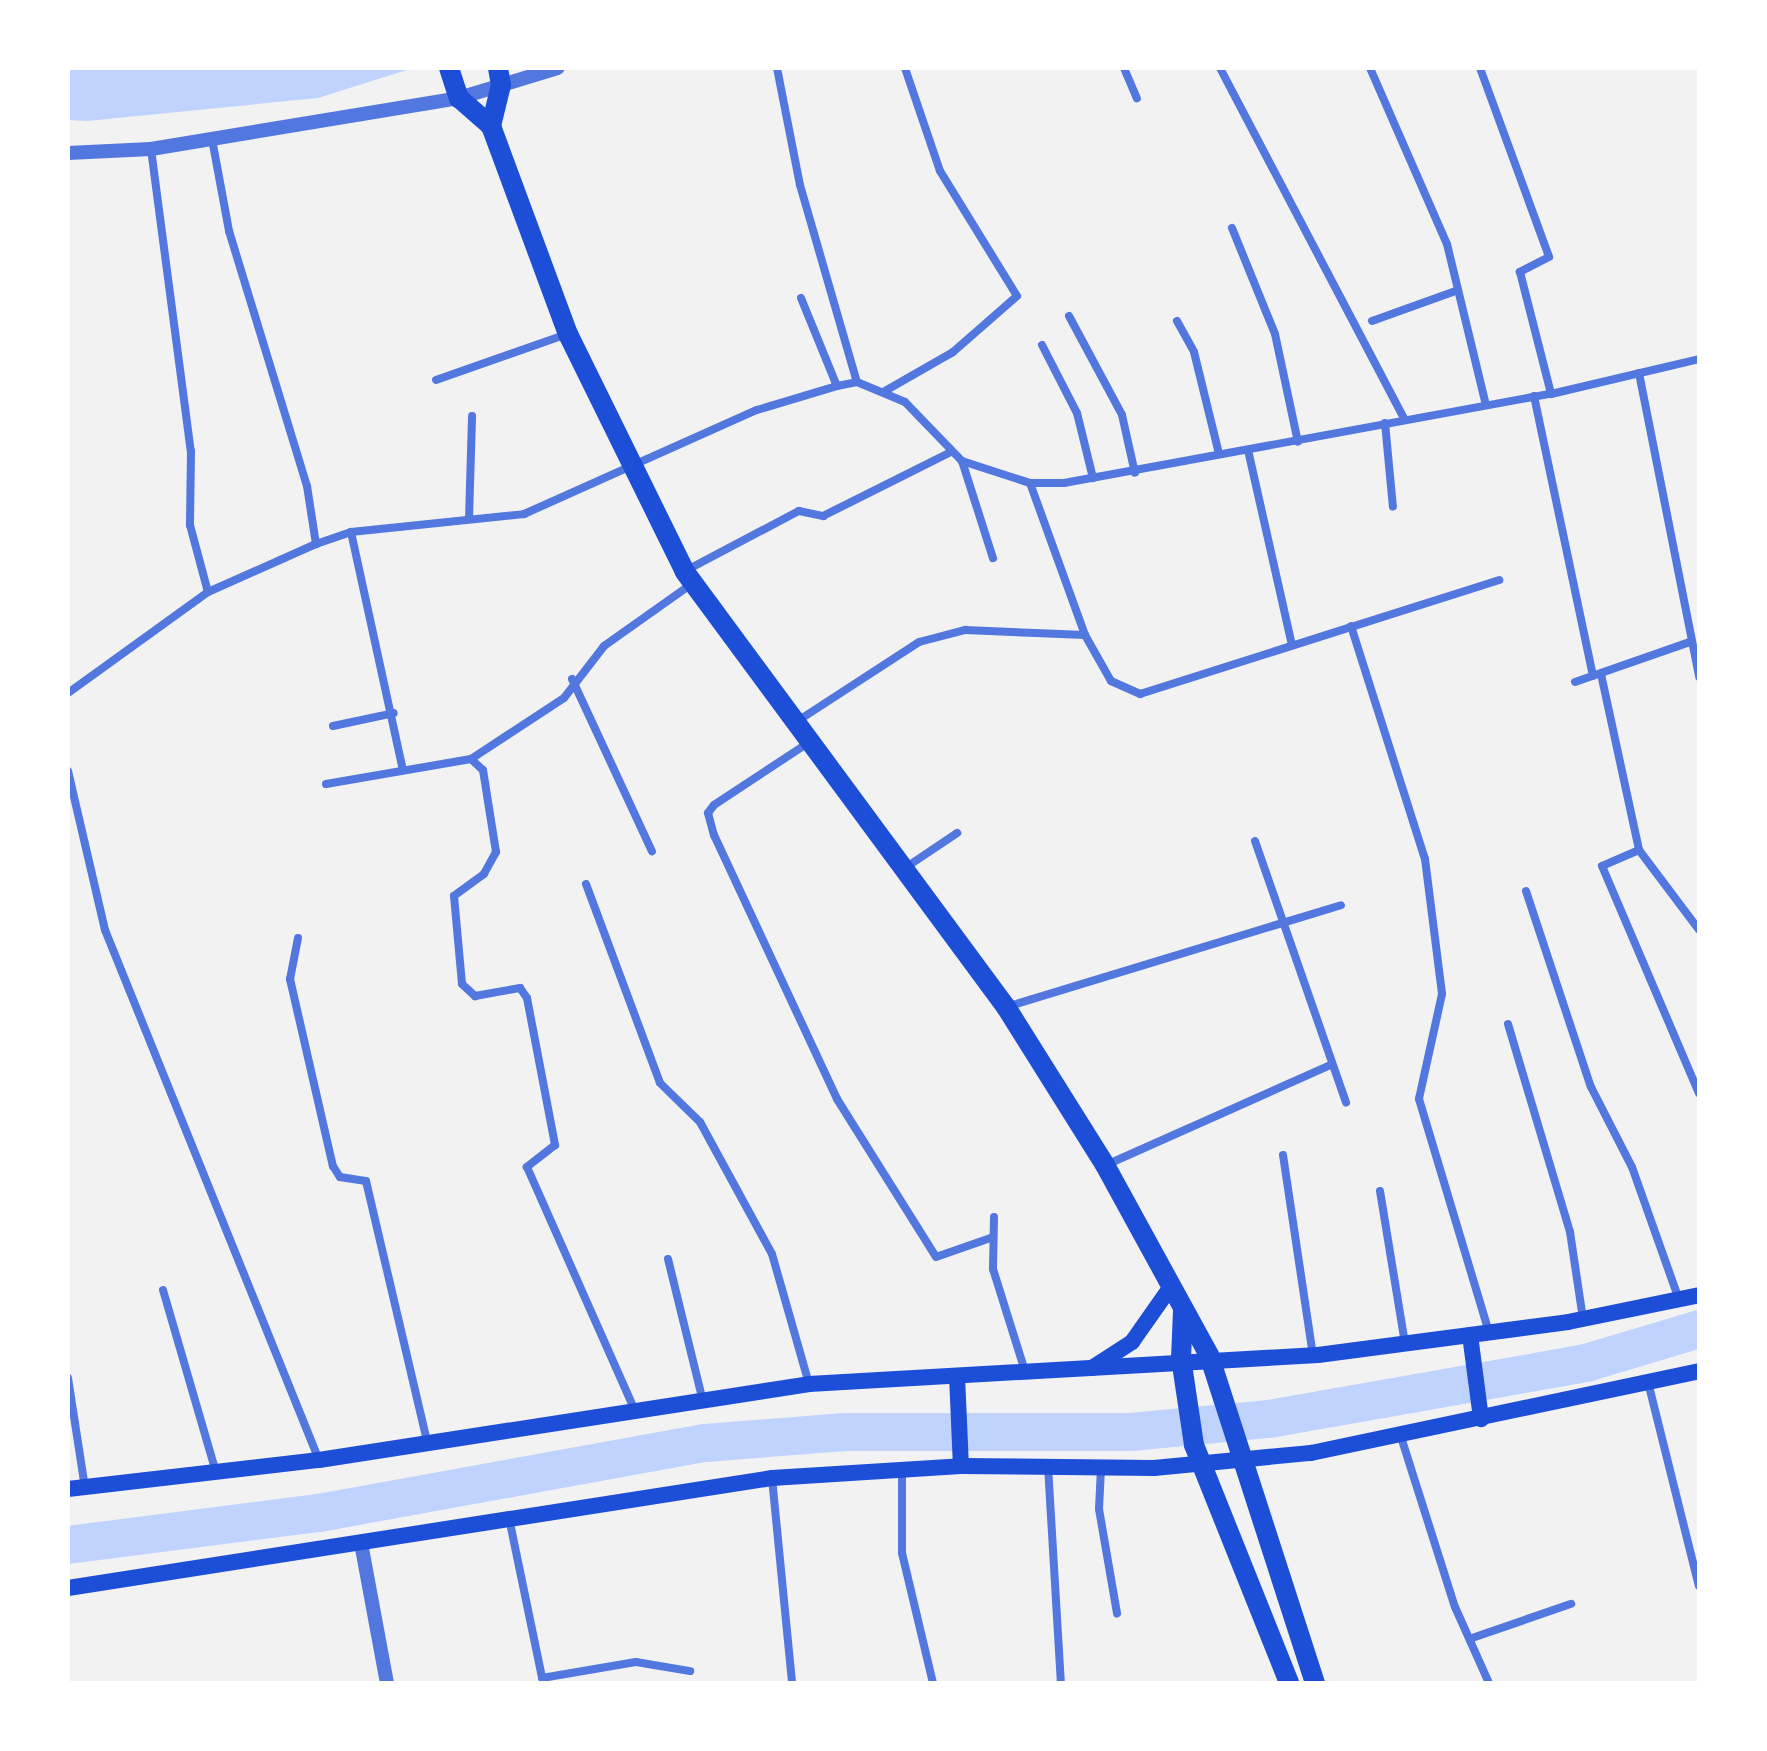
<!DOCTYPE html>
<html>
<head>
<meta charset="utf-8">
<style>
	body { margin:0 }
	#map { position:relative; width:1767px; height:1751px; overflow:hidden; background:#f2f2f2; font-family:"Times New Roman",serif }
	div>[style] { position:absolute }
	.water>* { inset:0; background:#bfd3fe }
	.river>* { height:38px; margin:-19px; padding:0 19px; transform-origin:19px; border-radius:19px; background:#bfd3fe }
	.minor>* { height:8px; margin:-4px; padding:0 4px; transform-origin:4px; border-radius:4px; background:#5277de }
	.tertiary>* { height:14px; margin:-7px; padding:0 7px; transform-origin:7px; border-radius:7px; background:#5277de }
	.secondary>* { height:16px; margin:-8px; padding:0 8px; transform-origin:8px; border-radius:8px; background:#1d4ed8 }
	.primary>* { height:20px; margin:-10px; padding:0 10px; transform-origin:10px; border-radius:10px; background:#1d4ed8 }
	span { translate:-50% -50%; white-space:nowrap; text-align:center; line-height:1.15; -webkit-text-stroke:6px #fff; paint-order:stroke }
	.frame { position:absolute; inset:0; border:70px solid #fff; pointer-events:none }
</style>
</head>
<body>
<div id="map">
	<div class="water">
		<i style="clip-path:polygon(68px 68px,413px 68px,318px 98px,87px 121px,68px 120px)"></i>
	</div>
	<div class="river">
		<i style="left:68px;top:1545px;width:253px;rotate:-7.3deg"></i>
		<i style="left:319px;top:1513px;width:392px;rotate:-10.3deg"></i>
		<i style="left:705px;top:1443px;width:140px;rotate:-4.5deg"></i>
		<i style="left:845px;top:1432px;width:286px"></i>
		<i style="left:1131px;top:1432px;width:139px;rotate:-5.4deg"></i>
		<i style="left:1269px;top:1419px;width:322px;rotate:-10deg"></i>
		<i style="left:1586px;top:1363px;width:118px;rotate:-16.7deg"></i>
	</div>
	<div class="minor">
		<i style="left:777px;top:68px;width:119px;rotate:78.9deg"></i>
		<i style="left:800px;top:185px;width:205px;rotate:73.9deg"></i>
		<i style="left:1124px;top:68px;width:33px;rotate:67deg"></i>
		<i style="left:1220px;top:68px;width:395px;rotate:62.3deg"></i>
		<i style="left:1370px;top:68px;width:192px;rotate:66.4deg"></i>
		<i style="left:1447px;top:244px;width:162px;rotate:76.4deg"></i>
		<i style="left:1480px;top:68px;width:201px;rotate:69.9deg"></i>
		<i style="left:1549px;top:257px;width:33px;rotate:153deg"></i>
		<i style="left:1520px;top:272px;width:126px;rotate:75.7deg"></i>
		<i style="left:212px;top:139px;width:94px;rotate:79.5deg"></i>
		<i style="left:229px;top:231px;width:267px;rotate:73deg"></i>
		<i style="left:307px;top:486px;width:59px;rotate:81.2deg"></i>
		<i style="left:151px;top:149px;width:305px;rotate:82.5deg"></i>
		<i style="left:191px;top:451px;width:74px;rotate:90.8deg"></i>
		<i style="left:190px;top:525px;width:69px;rotate:75deg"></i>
		<i style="left:1232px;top:228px;width:114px;rotate:67.9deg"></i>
		<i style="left:1275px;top:334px;width:110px;rotate:78deg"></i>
		<i style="left:801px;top:298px;width:95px;rotate:67.8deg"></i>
		<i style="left:1069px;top:316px;width:112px;rotate:61.8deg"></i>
		<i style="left:1122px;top:415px;width:59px;rotate:77.4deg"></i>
		<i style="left:1177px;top:321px;width:35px;rotate:61deg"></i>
		<i style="left:1194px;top:352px;width:105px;rotate:76.2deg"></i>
		<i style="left:1372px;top:321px;width:91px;rotate:-19.8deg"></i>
		<i style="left:1042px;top:345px;width:76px;rotate:62.8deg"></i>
		<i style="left:1077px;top:413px;width:67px;rotate:76.2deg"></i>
		<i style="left:1639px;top:373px;width:310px;rotate:78.8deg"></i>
		<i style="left:436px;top:380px;width:139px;rotate:-19.3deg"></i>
		<i style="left:885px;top:391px;width:78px;rotate:-29.8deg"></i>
		<i style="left:953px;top:352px;width:85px;rotate:-41.2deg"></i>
		<i style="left:1017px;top:296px;width:147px;rotate:-121.6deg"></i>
		<i style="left:940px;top:171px;width:109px;rotate:-108.8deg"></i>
		<i style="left:1534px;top:396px;width:286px;rotate:78.1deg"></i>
		<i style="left:1385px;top:423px;width:84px;rotate:84.6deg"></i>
		<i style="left:1248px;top:450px;width:200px;rotate:77.3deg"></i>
		<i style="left:962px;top:461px;width:102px;rotate:72.3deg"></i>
		<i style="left:1030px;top:483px;width:162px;rotate:70.1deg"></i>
		<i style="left:1085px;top:635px;width:53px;rotate:60.5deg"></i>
		<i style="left:1111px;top:681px;width:32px;rotate:24deg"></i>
		<i style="left:1140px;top:694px;width:377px;rotate:-17.6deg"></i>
		<i style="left:469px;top:519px;width:103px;rotate:-88.3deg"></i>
		<i style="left:351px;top:532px;width:244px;rotate:77.7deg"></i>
		<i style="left:685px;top:571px;width:129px;rotate:-27.8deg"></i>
		<i style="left:799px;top:511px;width:25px;rotate:12deg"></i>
		<i style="left:823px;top:516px;width:143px;rotate:-26.6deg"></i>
		<i style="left:1351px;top:626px;width:244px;rotate:72.4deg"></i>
		<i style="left:1425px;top:859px;width:136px;rotate:82.8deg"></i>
		<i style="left:1442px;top:994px;width:107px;rotate:102.4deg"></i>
		<i style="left:1419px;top:1099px;width:243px;rotate:73.3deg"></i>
		<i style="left:1601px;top:674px;width:180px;rotate:77.8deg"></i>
		<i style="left:1639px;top:850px;width:40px;rotate:156.6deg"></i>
		<i style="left:1602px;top:866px;width:247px;rotate:66.9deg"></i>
		<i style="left:572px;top:679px;width:190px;rotate:65.1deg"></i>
		<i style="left:1575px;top:682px;width:122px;rotate:-19.2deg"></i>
		<i style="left:68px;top:693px;width:173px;rotate:-35.8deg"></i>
		<i style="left:208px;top:592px;width:118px;rotate:-24deg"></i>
		<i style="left:316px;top:544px;width:37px;rotate:-19deg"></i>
		<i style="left:351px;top:532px;width:174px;rotate:-5.9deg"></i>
		<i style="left:524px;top:514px;width:255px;rotate:-24.1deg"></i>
		<i style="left:757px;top:410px;width:84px;rotate:-16.7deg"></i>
		<i style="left:837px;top:386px;width:20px;rotate:-11deg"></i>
		<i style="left:857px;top:382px;width:52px;rotate:22.6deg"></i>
		<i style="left:905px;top:402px;width:82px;rotate:46deg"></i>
		<i style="left:962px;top:461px;width:71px;rotate:17.9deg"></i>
		<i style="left:1030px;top:483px;width:34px"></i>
		<i style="left:1064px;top:483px;width:495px;rotate:-10.4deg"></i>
		<i style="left:1551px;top:394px;width:152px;rotate:-13.3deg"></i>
		<i style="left:796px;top:722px;width:147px;rotate:-33deg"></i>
		<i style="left:919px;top:642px;width:48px;rotate:-14.6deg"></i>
		<i style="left:965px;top:630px;width:120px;rotate:2.4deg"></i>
		<i style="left:333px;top:726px;width:62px;rotate:-12deg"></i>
		<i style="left:811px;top:741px;width:116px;rotate:146.6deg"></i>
		<i style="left:714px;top:805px;width:10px;rotate:127deg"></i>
		<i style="left:708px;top:813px;width:23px;rotate:75deg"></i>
		<i style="left:714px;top:835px;width:291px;rotate:65deg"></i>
		<i style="left:837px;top:1099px;width:186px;rotate:57.9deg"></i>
		<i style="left:936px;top:1257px;width:60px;rotate:-19.3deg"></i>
		<i style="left:471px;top:759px;width:16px;rotate:43deg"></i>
		<i style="left:483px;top:770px;width:83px;rotate:81deg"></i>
		<i style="left:496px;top:852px;width:25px;rotate:119deg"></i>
		<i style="left:484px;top:874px;width:37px;rotate:144deg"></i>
		<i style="left:454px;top:896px;width:88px;rotate:84.8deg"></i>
		<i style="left:462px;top:984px;width:18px;rotate:43deg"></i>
		<i style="left:475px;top:996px;width:46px;rotate:-10.1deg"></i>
		<i style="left:520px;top:988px;width:12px;rotate:55deg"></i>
		<i style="left:527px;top:998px;width:150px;rotate:79.2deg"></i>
		<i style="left:555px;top:1145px;width:36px;rotate:142deg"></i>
		<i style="left:527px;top:1167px;width:261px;rotate:66.1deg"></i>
		<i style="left:68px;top:771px;width:163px;rotate:76.9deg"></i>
		<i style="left:105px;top:930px;width:572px;rotate:68.01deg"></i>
		<i style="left:326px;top:784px;width:147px;rotate:-9.8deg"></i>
		<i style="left:471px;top:759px;width:111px;rotate:-33.3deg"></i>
		<i style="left:564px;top:698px;width:66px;rotate:-52.4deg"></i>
		<i style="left:604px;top:646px;width:109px;rotate:-35.3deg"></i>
		<i style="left:1255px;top:841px;width:277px;rotate:70.8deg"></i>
		<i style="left:1639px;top:850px;width:100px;rotate:53.1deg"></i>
		<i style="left:905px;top:868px;width:63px;rotate:-33.9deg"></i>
		<i style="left:586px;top:884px;width:212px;rotate:69.6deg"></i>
		<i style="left:660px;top:1083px;width:56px;rotate:44.3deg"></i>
		<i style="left:700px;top:1122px;width:150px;rotate:61.4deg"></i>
		<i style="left:772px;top:1254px;width:135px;rotate:74.1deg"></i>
		<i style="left:1526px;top:891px;width:206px;rotate:71.7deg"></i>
		<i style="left:1591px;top:1087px;width:90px;rotate:62.9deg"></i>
		<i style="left:1632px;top:1167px;width:141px;rotate:70.5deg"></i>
		<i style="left:298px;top:938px;width:42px;rotate:101deg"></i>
		<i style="left:290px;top:979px;width:192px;rotate:77.1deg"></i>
		<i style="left:333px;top:1166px;width:13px;rotate:58deg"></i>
		<i style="left:340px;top:1177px;width:26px;rotate:9deg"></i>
		<i style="left:366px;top:1181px;width:267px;rotate:76.8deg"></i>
		<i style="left:1006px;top:1007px;width:350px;rotate:-16.9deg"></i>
		<i style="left:1508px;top:1024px;width:217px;rotate:73.4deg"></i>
		<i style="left:1570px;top:1232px;width:88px;rotate:81.5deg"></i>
		<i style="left:1283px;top:1155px;width:202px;rotate:81.5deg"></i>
		<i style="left:1106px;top:1165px;width:246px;rotate:-24deg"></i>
		<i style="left:1380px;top:1191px;width:154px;rotate:80.7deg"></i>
		<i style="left:994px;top:1217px;width:52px;rotate:91.1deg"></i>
		<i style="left:993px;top:1269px;width:110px;rotate:72.6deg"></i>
		<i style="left:668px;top:1259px;width:142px;rotate:76.2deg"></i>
		<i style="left:163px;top:1290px;width:190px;rotate:73.8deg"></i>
		<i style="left:68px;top:1378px;width:111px;rotate:81.2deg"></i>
		<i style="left:1648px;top:1382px;width:210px;rotate:76deg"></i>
		<i style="left:1401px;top:1437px;width:178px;rotate:72.4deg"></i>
		<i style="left:1455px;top:1607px;width:83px;rotate:65.9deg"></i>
		<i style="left:1048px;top:1466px;width:217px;rotate:86.6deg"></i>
		<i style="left:1101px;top:1468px;width:41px;rotate:92.8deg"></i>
		<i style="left:1099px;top:1509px;width:106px;rotate:80.2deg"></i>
		<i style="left:902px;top:1472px;width:81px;rotate:90deg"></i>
		<i style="left:902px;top:1553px;width:134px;rotate:76.6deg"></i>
		<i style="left:772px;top:1478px;width:206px;rotate:84.4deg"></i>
		<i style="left:509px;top:1518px;width:163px;rotate:78.3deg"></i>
		<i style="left:542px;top:1678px;width:95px;rotate:-9.7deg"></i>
		<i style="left:636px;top:1662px;width:55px;rotate:9.5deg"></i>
		<i style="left:1472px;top:1638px;width:105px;rotate:-19deg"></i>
	</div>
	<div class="tertiary">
		<i style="left:68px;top:153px;width:83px;rotate:-2.8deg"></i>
		<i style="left:151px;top:149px;width:312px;rotate:-9.4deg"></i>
		<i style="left:459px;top:98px;width:103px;rotate:-16.9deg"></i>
		<i style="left:361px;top:1543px;width:142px;rotate:79.5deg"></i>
	</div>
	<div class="secondary">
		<i style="left:1470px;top:1335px;width:85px;rotate:82.5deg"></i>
		<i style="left:1092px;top:1368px;width:48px;rotate:-33deg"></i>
		<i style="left:1132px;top:1342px;width:66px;rotate:-54.9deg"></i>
		<i style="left:957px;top:1376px;width:90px;rotate:87.5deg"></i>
		<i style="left:68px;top:1489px;width:253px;rotate:-6.6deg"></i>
		<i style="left:319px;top:1460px;width:496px;rotate:-8.8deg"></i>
		<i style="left:809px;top:1384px;width:510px;rotate:-3.26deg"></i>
		<i style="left:1318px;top:1355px;width:252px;rotate:-7.5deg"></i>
		<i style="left:1568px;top:1322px;width:134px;rotate:-11.6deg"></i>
		<i style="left:68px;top:1588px;width:713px;rotate:-8.88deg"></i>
		<i style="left:772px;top:1478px;width:189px;rotate:-3.6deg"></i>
		<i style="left:961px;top:1466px;width:193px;rotate:0.6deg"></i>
		<i style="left:1154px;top:1468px;width:158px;rotate:-5.5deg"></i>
		<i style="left:1311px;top:1453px;width:397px;rotate:-11.9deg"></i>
	</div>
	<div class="primary">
		<i style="left:449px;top:68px;width:32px;rotate:72deg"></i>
		<i style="left:459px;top:98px;width:43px;rotate:41.2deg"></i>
		<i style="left:491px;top:126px;width:222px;rotate:69.7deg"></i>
		<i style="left:568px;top:334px;width:265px;rotate:63.8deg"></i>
		<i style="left:685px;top:572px;width:541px;rotate:53.58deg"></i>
		<i style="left:1006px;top:1007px;width:186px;rotate:57.9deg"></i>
		<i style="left:1105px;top:1165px;width:217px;rotate:61.3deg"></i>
		<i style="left:1209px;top:1355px;width:345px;rotate:72.1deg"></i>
		<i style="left:491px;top:126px;width:42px;rotate:-76.3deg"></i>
		<i style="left:501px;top:85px;width:17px;rotate:-100deg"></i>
		<i style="left:1183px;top:1311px;width:47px;rotate:92.4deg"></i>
		<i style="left:1181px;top:1358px;width:88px;rotate:81.5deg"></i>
		<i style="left:1194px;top:1445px;width:256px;rotate:68.2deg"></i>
	</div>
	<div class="frame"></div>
</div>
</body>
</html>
